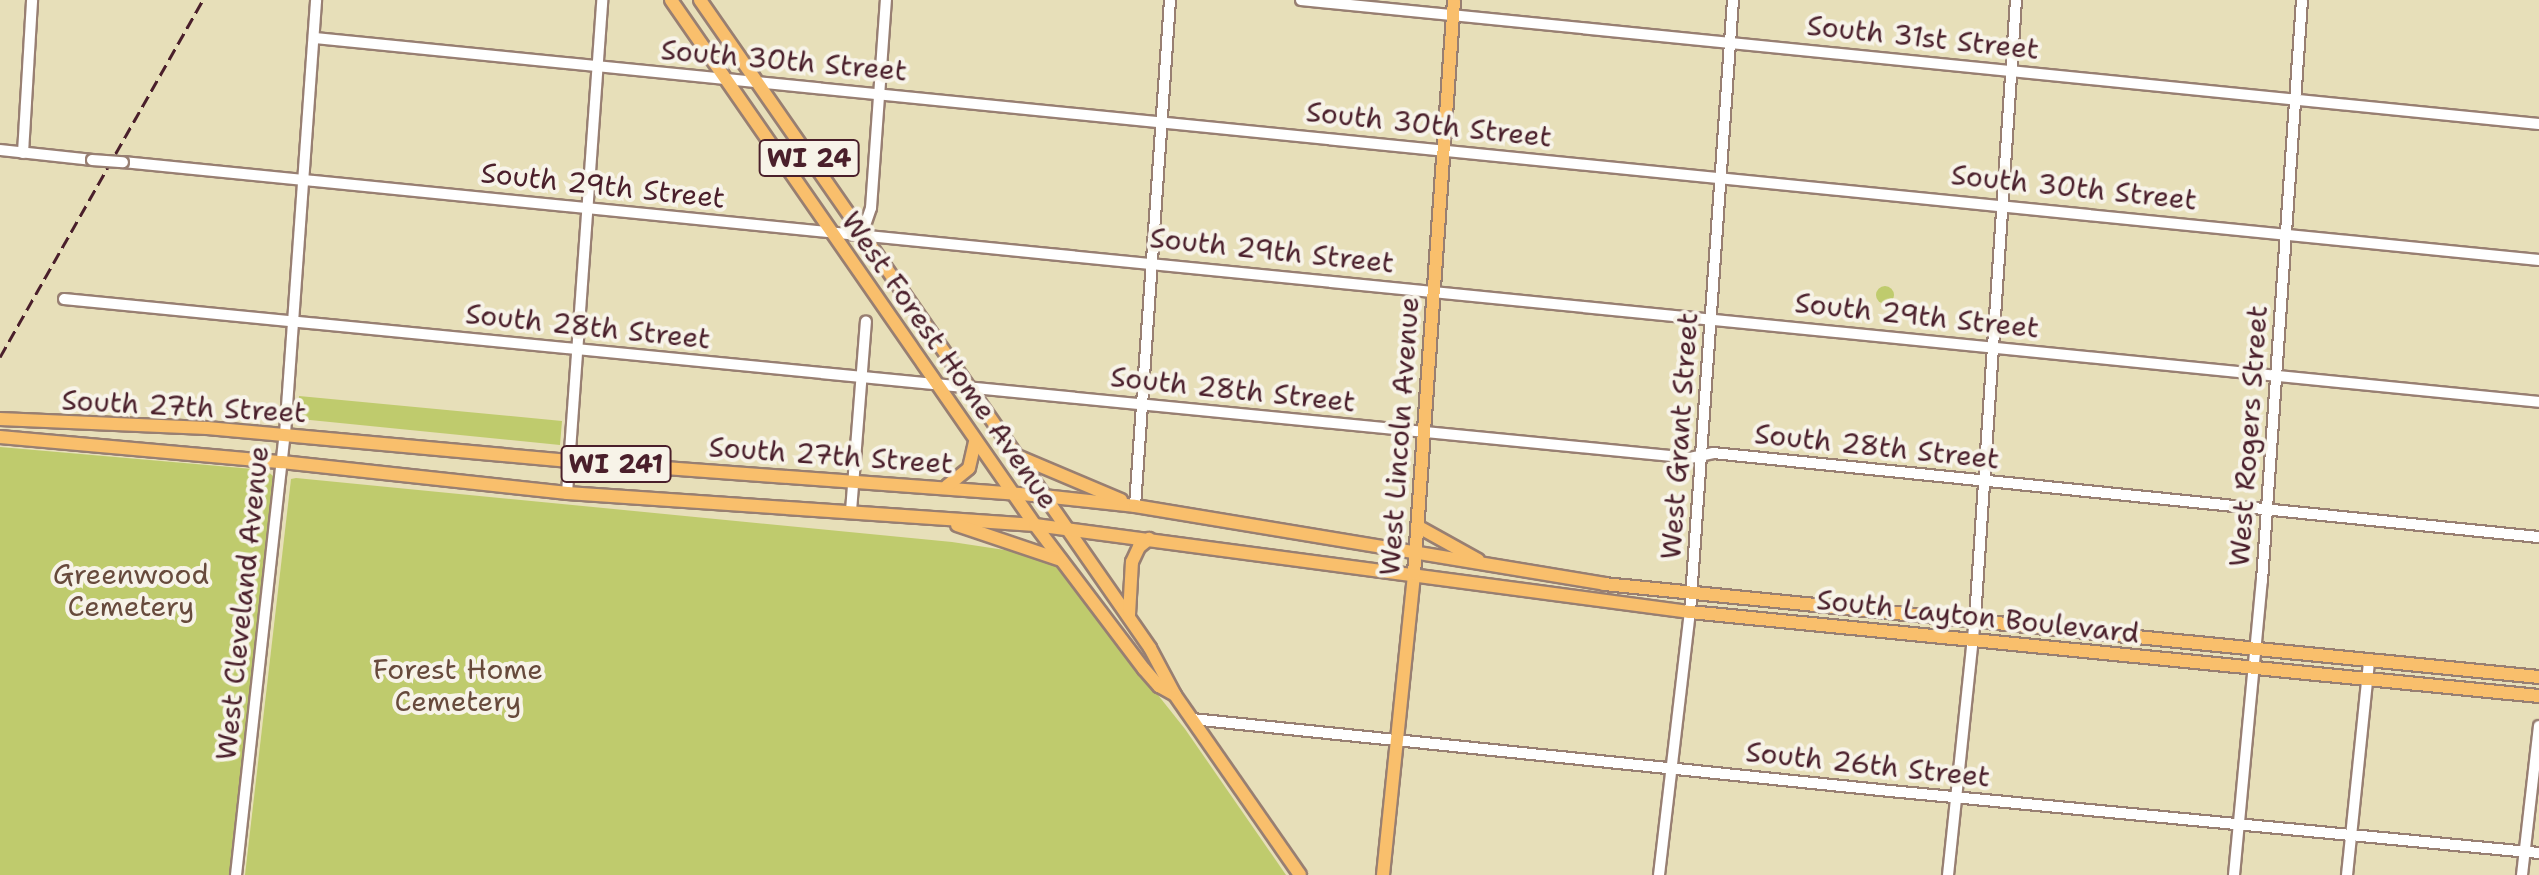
<!DOCTYPE html>
<html>
<head>
<meta charset="utf-8">
<style>
	body { margin:0 }
	#map { position:relative; width:2539px; height:875px; overflow:hidden; background:#e7dfb9; font-family:"Shantell Sans",sans-serif }
	div>[style] { position:absolute }
	.green>* { inset:0; background:#bfcb6d }
	.round { border-radius:50% }
	.roads { filter:drop-shadow(2px 0 #987f72) drop-shadow(-2px 0 #987f72) drop-shadow(0 2px #987f72) drop-shadow(0 -2px #987f72) }
	.minor>* { height:10px; margin:-5px; padding:0 5px; transform-origin:5px; border-radius:5px; background:#fff }
	.major>* { height:12px; margin:-6px; padding:0 6px; transform-origin:6px; border-radius:6px; background:#f9bf6c }
	.rail>* { height:3px; margin-top:-1.5px; transform-origin:0; background:repeating-linear-gradient(90deg,#4a1f2b 0 12px,transparent 0 18px) }
	.bridges { filter:drop-shadow(2px 0 #987f72) drop-shadow(-2px 0 #987f72) drop-shadow(0 2px #987f72) drop-shadow(0 -2px #987f72) }
	.minor-bridge>* { height:10px; margin:-5px; padding:0 5px; transform-origin:5px; border-radius:5px; background:#fff }
	span { translate:-50% -50%; white-space:nowrap; text-align:center; line-height:1.15; -webkit-text-stroke:8px #f7f3e8; paint-order:stroke }
	.shield-label span { padding:2px 6px; background:#f7f3e8; border:2px solid; border-radius:6px; -webkit-text-stroke-width:0 }
	.shield-label { font-size:26px; color:#4a1f2b; font-weight:700 }
	.street-label { font-size:28px; color:#4a1f2b }
	.park-label { font-size:28px; color:#674a3c }
</style>
</head>
<body>
<div id="map">
	<div class="green">
		<i class="round" style="left:1876px;top:286px;width:18px;height:18px"></i>
		<i style="clip-path:polygon(299px 396px,562px 421px,560px 445px,300px 419px)"></i>
		<i style="clip-path:polygon(0 447px,266px 470px,273px 476px,230px 875px,0 875px)"></i>
		<i style="clip-path:polygon(296px 478px,952px 542px,1044px 556px,1053px 563px,1185px 729px,1286px 875px,245px 875px,291px 479px)"></i>
	</div>
	<div class="roads">
		<div class="minor">
			<i style="left:1301px;top:0;width:1244px;rotate:5.72deg"></i>
			<i style="left:315px;top:38px;width:2235px;rotate:5.7deg"></i>
			<i style="left:0;top:150px;width:93px;rotate:6.2deg"></i>
			<i style="left:23px;top:153px;width:153px;rotate:-86.6deg"></i>
			<i style="left:123px;top:162px;width:2428px;rotate:5.67deg"></i>
			<i style="left:862px;top:234px;width:28px;rotate:-71deg"></i>
			<i style="left:871px;top:208px;width:209px;rotate:-85.9deg"></i>
			<i style="left:64px;top:299px;width:1634px;rotate:5.58deg"></i>
			<i style="left:1690px;top:458px;width:24px;rotate:-12deg"></i>
			<i style="left:1713px;top:453px;width:830px;rotate:5.81deg"></i>
			<i style="left:567px;top:493px;width:494px;rotate:-85.9deg"></i>
			<i style="left:1135px;top:506px;width:507px;rotate:-86.04deg"></i>
			<i style="left:851px;top:511px;width:190px;rotate:-85.5deg"></i>
			<i style="left:1192px;top:719px;width:692px;rotate:5.89deg"></i>
			<i style="left:1880px;top:790px;width:662px;rotate:5.46deg"></i>
			<i style="left:236px;top:875px;width:444px;rotate:-83.7deg"></i>
			<i style="left:285px;top:434px;width:435px;rotate:-85.9deg"></i>
			<i style="left:1659px;top:875px;width:265px;rotate:-83.3deg"></i>
			<i style="left:1690px;top:612px;width:614px;rotate:-85.98deg"></i>
			<i style="left:1948px;top:875px;width:257px;rotate:-84deg"></i>
			<i style="left:1975px;top:619px;width:620px;rotate:-86.21deg"></i>
			<i style="left:2234px;top:875px;width:295px;rotate:-84.6deg"></i>
			<i style="left:2262px;top:581px;width:582px;rotate:-86.06deg"></i>
			<i style="left:2347px;top:875px;width:215px;rotate:-84.1deg"></i>
			<i style="left:2522px;top:875px;width:150px;rotate:-83.5deg"></i>
		</div>
		<div class="major">
			<i style="left:671px;top:0;width:639px;rotate:55.27deg"></i>
			<i style="left:1035px;top:525px;width:181px;rotate:52.9deg"></i>
			<i style="left:1144px;top:669px;width:23px;rotate:49deg"></i>
			<i style="left:1159px;top:686px;width:18px;rotate:29deg"></i>
			<i style="left:700px;top:0;width:789px;rotate:55.22deg"></i>
			<i style="left:1150px;top:648px;width:53px;rotate:62deg"></i>
			<i style="left:1175px;top:695px;width:219px;rotate:55.2deg"></i>
			<i style="left:0;top:419px;width:207px;rotate:2.5deg"></i>
			<i style="left:207px;top:428px;width:364px;rotate:5.2deg"></i>
			<i style="left:570px;top:461px;width:474px;rotate:4.2deg"></i>
			<i style="left:1043px;top:496px;width:93px;rotate:6.2deg"></i>
			<i style="left:1135px;top:506px;width:475px;rotate:9.4deg"></i>
			<i style="left:1604px;top:584px;width:940px;rotate:5.68deg"></i>
			<i style="left:0;top:437px;width:283px;rotate:5.1deg"></i>
			<i style="left:282px;top:462px;width:287px;rotate:6.2deg"></i>
			<i style="left:567px;top:493px;width:469px;rotate:3.9deg"></i>
			<i style="left:1035px;top:525px;width:661px;rotate:7.57deg"></i>
			<i style="left:1690px;top:612px;width:853px;rotate:5.65deg"></i>
			<i style="left:1017px;top:456px;width:113px;rotate:22.9deg"></i>
			<i style="left:947px;top:486px;width:28px;rotate:-39deg"></i>
			<i style="left:969px;top:468px;width:27px;rotate:-77deg"></i>
			<i style="left:957px;top:525px;width:110px;rotate:18.6deg"></i>
			<i style="left:1417px;top:526px;width:70px;rotate:29.1deg"></i>
			<i style="left:1129px;top:615px;width:53px;rotate:-86.8deg"></i>
			<i style="left:1132px;top:562px;width:17px;rotate:-65deg"></i>
			<i style="left:1139px;top:547px;width:13px;rotate:-39deg"></i>
			<i style="left:1383px;top:875px;width:303px;rotate:-84.1deg"></i>
			<i style="left:1414px;top:574px;width:575px;rotate:-86.01deg"></i>
		</div>
	</div>
	<div class="rail">
		<i style="left:0;top:357px;width:411px;rotate:-60.4deg"></i>
	</div>
	<div class="bridges">
		<div class="minor-bridge">
			<i style="left:92px;top:160px;width:31px;rotate:4deg"></i>
		</div>
	</div>
	<div class="shield-label">
		<span style="left:809px;top:158px">WI 24</span>
		<span style="left:616px;top:464px">WI 241</span>
	</div>
	<div class="street-label">
		<span style="left:1923px;top:37px;rotate:6deg">South 31st Street</span>
		<span style="left:784px;top:60px;rotate:5deg">South 30th Street</span>
		<span style="left:1429px;top:124px;rotate:6deg">South 30th Street</span>
		<span style="left:603px;top:185px;rotate:6deg">South 29th Street</span>
		<span style="left:2074px;top:187px;rotate:6deg">South 30th Street</span>
		<span style="left:1272px;top:250px;rotate:6deg">South 29th Street</span>
		<span style="left:1917px;top:315px;rotate:6deg">South 29th Street</span>
		<span style="left:588px;top:326px;rotate:6deg">South 28th Street</span>
		<span style="left:950px;top:360px;rotate:55deg">West Forest Home Avenue</span>
		<span style="left:1233px;top:389px;rotate:6deg">South 28th Street</span>
		<span style="left:184px;top:406px;rotate:3deg">South 27th Street</span>
		<span style="left:1399px;top:436px;rotate:-86deg">West Lincoln Avenue</span>
		<span style="left:1679px;top:436px;rotate:-86deg">West Grant Street</span>
		<span style="left:2248px;top:436px;rotate:-86deg">West Rogers Street</span>
		<span style="left:1877px;top:446px;rotate:6deg">South 28th Street</span>
		<span style="left:831px;top:455px;rotate:4deg">South 27th Street</span>
		<span style="left:242px;top:603px;rotate:-84deg">West Cleveland Avenue</span>
		<span style="left:1978px;top:616px;rotate:6deg">South Layton Boulevard</span>
		<span style="left:1868px;top:764px;rotate:6deg">South 26th Street</span>
	</div>
	<div class="park-label">
		<span style="left:131px;top:590px">Greenwood<br>Cemetery</span>
		<span style="left:458px;top:685px">Forest Home<br>Cemetery</span>
	</div>
</div>
</body>
</html>
